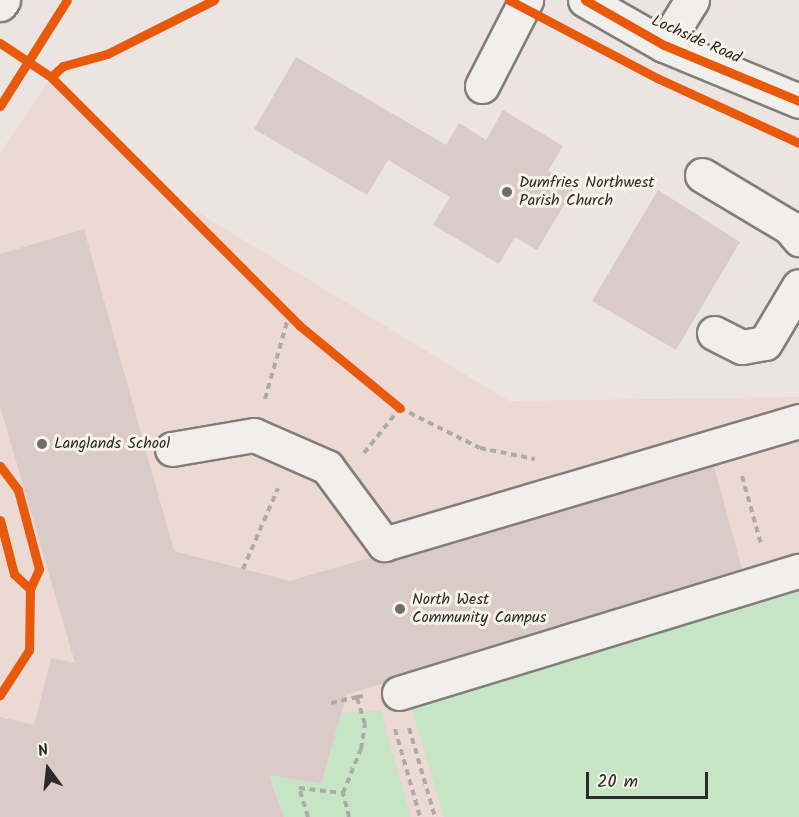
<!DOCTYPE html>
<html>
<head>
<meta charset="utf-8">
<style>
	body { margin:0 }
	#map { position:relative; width:799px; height:817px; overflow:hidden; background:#ece4e0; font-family:Kalam,sans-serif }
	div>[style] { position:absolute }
	.built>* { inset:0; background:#ecd9d3 }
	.green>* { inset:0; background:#c6e5c4 }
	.building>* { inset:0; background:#dacbc8 }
	.path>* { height:4px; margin-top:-2px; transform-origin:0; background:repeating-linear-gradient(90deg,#adaba9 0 6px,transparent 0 10.5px) }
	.roads { filter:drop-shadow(2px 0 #827e7c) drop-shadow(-2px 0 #827e7c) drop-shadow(0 2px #827e7c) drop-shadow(0 -2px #827e7c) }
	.minor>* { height:33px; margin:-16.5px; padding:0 16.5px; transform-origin:16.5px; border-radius:16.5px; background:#f1efeb }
	.cycleway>* { height:9px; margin:-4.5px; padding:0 4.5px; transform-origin:4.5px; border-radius:4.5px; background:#e8590c }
	.dots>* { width:16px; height:16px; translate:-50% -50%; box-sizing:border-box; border:3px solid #f7f3e8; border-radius:50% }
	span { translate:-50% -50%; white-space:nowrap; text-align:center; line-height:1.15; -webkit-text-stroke:6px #f7f3e8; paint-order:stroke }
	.street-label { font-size:16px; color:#2b2b2b }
	.poi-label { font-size:16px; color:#2b2b2b }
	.left { translate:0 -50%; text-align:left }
	.north { position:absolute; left:18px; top:739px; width:60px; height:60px; -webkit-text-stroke:4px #f7f3e8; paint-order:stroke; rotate:345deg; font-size:16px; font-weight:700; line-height:24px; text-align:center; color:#2b2b2b }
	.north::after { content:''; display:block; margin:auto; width:21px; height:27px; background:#2b2b2b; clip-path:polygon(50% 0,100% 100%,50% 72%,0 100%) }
	.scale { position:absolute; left:586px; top:772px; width:122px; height:27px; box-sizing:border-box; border:3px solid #2b2b2b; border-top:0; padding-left:8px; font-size:18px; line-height:21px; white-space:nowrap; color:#2b2b2b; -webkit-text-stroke:4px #f7f3e8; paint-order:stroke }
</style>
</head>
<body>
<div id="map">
	<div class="built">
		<i style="clip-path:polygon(51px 77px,184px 220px,197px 212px,509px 401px,799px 397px,799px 817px,0 817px,0 153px)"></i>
	</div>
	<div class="green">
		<i style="clip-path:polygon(799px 586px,799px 817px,444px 817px,409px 700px)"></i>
		<i style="clip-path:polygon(381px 711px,411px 817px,284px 817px,272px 781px,266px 782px,269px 775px,321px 784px,342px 712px)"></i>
	</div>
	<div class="building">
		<i style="clip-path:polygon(296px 57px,446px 145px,459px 123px,486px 140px,503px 110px,563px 146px,548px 171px,575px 187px,537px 250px,515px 237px,499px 264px,433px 225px,450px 197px,388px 160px,367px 195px,254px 129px)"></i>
		<i style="clip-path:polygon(658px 190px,740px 242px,676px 350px,592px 301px)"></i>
		<i style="clip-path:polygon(84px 229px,174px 551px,290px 581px,372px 557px,389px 562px,714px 466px,742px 569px,394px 675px,384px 683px,347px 694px,321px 784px,269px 775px,284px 817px,0 817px,0 717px,34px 725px,51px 658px,75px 663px,0 406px,0 254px)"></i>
	</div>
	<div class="path">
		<i style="left:265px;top:399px;width:87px;rotate:-74.1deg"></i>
		<i style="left:364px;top:453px;width:58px;rotate:-51.3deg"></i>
		<i style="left:400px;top:408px;width:89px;rotate:26.6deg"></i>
		<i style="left:480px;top:448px;width:56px;rotate:11.3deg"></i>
		<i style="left:742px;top:476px;width:71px;rotate:74.4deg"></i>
		<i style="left:243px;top:569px;width:88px;rotate:-66.6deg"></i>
		<i style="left:331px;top:703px;width:27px;rotate:-13deg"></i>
		<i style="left:409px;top:728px;width:93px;rotate:73.7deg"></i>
		<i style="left:395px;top:729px;width:91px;rotate:74.1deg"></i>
		<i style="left:308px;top:817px;width:30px;rotate:-107deg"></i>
		<i style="left:299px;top:788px;width:44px;rotate:6.5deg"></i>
		<i style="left:349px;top:817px;width:25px;rotate:-104deg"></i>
		<i style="left:343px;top:793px;width:48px;rotate:-67.8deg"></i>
		<i style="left:361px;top:749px;width:25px;rotate:-81deg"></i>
		<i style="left:365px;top:724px;width:28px;rotate:-107deg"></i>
		<i style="left:357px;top:697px;width:6px;rotate:-9deg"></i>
	</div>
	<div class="roads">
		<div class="minor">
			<i style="left:585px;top:0;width:91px;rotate:29.7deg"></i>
			<i style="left:664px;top:45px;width:146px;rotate:22.5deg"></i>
			<i style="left:0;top:4px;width:5px;rotate:-53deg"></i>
			<i style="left:664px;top:45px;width:53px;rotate:-58.1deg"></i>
			<i style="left:482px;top:86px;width:97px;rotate:-62.9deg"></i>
			<i style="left:702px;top:175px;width:101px;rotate:30.9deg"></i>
			<i style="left:789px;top:227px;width:16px;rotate:50deg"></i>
			<i style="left:714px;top:333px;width:31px;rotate:27deg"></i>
			<i style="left:742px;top:347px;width:23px;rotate:-10deg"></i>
			<i style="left:765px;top:343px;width:66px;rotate:-59.2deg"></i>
			<i style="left:172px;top:449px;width:83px;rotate:-9.7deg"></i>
			<i style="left:254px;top:435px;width:80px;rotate:23.7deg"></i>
			<i style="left:327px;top:467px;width:96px;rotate:53.5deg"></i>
			<i style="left:384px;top:544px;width:433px;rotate:-16.5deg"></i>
			<i style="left:399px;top:693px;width:418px;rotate:-17deg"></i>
		</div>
	</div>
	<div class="cycleway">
		<i style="left:509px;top:0;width:167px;rotate:27.8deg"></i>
		<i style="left:657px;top:78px;width:156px;rotate:24.6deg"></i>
		<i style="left:585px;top:0;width:91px;rotate:29.7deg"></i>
		<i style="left:664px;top:45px;width:146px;rotate:22.5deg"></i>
		<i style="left:0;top:43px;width:61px;rotate:33.7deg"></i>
		<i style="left:51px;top:77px;width:352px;rotate:45deg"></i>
		<i style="left:300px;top:326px;width:129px;rotate:39.4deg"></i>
		<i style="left:51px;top:77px;width:16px;rotate:-43deg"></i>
		<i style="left:63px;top:66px;width:46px;rotate:-15.3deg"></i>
		<i style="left:107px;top:54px;width:120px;rotate:-26.8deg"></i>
		<i style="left:0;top:106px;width:125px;rotate:-57.7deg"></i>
		<i style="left:0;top:466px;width:30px;rotate:53deg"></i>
		<i style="left:18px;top:490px;width:82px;rotate:75.1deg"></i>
		<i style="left:39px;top:569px;width:22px;rotate:114deg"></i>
		<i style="left:30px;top:589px;width:61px;rotate:90.9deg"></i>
		<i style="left:29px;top:650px;width:54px;rotate:122.8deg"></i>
		<i style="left:0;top:520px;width:56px;rotate:75.5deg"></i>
		<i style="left:14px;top:574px;width:22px;rotate:43deg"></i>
	</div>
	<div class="dots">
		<i style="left:507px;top:192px;background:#6f6c6a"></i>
		<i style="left:42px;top:444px;background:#6f6c6a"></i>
		<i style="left:400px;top:609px;background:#6f6c6a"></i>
	</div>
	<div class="street-label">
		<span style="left:696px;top:40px;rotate:24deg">Lochside Road</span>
	</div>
	<div class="poi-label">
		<span class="left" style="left:519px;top:192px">Dumfries Northwest<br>Parish Church</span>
		<span class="left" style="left:54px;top:444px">Langlands School</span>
		<span class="left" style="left:412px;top:609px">North West<br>Community Campus</span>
	</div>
	<div class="north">N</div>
	<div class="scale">20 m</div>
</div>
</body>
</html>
